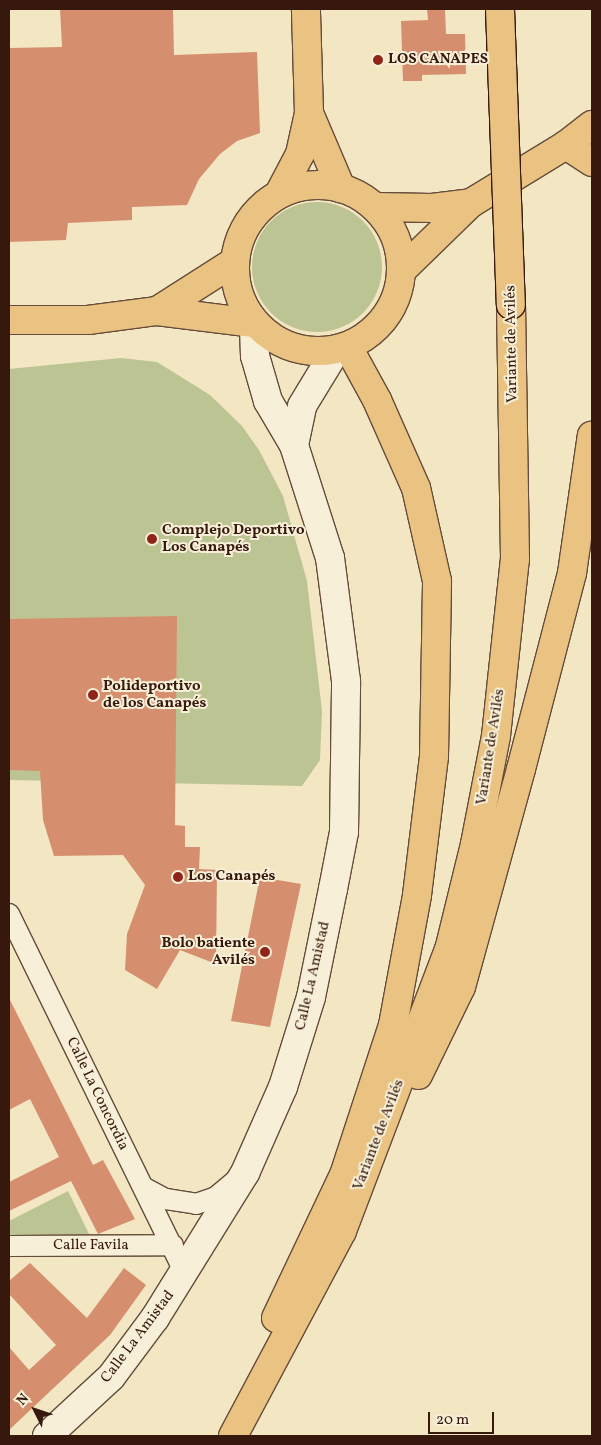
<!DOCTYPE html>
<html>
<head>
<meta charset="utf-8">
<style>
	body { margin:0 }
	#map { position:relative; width:601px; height:1445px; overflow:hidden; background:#f3e6c3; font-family:Vollkorn,serif }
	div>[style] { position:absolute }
	.green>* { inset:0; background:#bdc493 }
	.round { border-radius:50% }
	.building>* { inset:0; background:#d58f6e }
	.roads { filter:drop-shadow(1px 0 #654c3a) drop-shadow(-1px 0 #654c3a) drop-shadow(0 1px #654c3a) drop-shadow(0 -1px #654c3a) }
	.street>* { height:20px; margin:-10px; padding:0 10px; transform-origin:10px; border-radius:10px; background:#f7efd8 }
	.secondary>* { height:28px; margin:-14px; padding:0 14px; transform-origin:14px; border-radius:14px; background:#f7efd8 }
	.primary>* { height:28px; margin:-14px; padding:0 14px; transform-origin:14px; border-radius:14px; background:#eac382 }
	.primary>.ring { margin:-14px; padding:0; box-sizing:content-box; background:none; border:28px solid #eac382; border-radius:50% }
	.highway>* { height:28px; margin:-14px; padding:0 14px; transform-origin:14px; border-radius:14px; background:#eac382 }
	.bridges { filter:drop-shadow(1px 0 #36180c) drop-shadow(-1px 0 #36180c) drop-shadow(0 1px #36180c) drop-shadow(0 -1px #36180c) }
	.highway-bridge>* { height:28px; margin:-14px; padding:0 14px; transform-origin:14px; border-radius:14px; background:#eac382 }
	.dots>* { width:14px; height:14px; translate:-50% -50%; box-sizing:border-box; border:2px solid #f7efd8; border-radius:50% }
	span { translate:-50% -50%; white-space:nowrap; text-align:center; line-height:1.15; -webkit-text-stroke:4px #f7efd8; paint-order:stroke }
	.poi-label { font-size:15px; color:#36180c; font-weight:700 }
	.left { translate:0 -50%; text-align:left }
	.right { translate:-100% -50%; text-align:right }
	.street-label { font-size:15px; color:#36180c }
	.frame { position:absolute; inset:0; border:10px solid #36180c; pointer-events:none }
	.north { position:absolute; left:10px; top:1385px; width:50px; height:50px; -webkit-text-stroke:4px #f7efd8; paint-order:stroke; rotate:311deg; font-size:14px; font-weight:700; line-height:20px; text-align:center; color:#36180c }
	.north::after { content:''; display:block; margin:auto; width:18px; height:22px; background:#36180c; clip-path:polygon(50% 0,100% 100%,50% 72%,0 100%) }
	.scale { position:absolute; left:428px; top:1412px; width:66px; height:22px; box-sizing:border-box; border:2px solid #36180c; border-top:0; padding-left:6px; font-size:15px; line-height:18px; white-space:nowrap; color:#36180c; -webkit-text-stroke:4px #f7efd8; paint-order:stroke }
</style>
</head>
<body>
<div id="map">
	<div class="green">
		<i class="round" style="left:252px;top:202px;width:130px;height:130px"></i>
		<i style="clip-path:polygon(121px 358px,157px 362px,210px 395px,242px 426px,259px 450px,283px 496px,307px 581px,322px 711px,320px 760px,302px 786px,9px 780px,9px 369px)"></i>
		<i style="clip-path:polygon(68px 1191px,91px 1238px,9px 1237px,9px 1221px)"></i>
	</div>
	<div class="building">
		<i style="clip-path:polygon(60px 9px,173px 9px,174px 55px,257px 52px,260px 133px,237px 141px,220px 154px,199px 179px,187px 205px,132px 207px,132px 220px,68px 223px,66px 240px,9px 242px,9px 48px,62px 47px)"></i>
		<i style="clip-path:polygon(427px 9px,445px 9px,446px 34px,465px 34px,466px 74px,422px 75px,422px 81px,403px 81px,401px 21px,428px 20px)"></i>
		<i style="clip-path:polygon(177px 616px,175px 825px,185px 826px,185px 847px,200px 847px,199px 869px,217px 870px,216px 964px,180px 950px,157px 989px,125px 970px,127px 934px,145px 885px,123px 855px,54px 856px,43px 820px,40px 771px,9px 770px,9px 619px)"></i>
		<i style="clip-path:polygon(260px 877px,301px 884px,270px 1027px,231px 1021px)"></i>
		<i style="clip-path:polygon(9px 998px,93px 1165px,103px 1160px,135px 1219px,98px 1234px,71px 1181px,9px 1211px,9px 1182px,59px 1157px,30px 1099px,9px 1110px)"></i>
		<i style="clip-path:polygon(30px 1263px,87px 1318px,124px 1268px,146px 1285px,110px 1335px,9px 1430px,9px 1347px,29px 1370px,56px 1345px,9px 1294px,9px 1281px)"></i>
	</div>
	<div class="roads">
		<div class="street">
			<i style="left:9px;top:914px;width:401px;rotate:63.9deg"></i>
			<i style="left:143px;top:1187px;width:26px;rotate:28deg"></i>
			<i style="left:166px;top:1199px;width:30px;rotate:9deg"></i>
			<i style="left:196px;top:1204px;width:21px;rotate:-19deg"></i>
			<i style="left:216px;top:1197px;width:23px;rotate:-40deg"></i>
			<i style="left:9px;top:1246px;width:164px;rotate:-0.3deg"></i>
		</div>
		<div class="secondary">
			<i style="left:294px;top:445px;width:40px;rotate:-78deg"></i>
			<i style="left:302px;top:406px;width:66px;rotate:-58.7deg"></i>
			<i style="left:47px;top:1436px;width:87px;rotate:-42.7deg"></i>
			<i style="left:111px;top:1377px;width:74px;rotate:-53.3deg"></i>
			<i style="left:155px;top:1318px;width:171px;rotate:-58.2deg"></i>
			<i style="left:245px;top:1173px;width:94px;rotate:-66.2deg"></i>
			<i style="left:283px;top:1087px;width:94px;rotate:-72.7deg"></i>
			<i style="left:311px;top:997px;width:110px;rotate:-78.5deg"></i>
			<i style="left:333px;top:889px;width:58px;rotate:-79.1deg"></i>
			<i style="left:344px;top:832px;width:151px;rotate:-89.2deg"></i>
			<i style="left:346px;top:681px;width:124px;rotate:-97.4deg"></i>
			<i style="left:330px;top:558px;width:119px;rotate:-107.7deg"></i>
			<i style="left:294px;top:445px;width:51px;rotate:-120.6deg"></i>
			<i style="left:268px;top:401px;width:47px;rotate:-106.1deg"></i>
			<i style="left:255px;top:356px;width:33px;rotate:-92deg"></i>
		</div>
		<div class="primary">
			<i class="ring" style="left:235px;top:185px;width:138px;height:138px"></i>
			<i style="left:375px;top:207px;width:57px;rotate:1deg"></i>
			<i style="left:432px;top:208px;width:39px;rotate:-7deg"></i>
			<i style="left:402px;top:270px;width:96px;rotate:-44.2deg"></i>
			<i style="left:471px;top:203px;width:111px;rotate:-31.4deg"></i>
			<i style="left:566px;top:145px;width:33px;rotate:-38deg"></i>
			<i style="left:157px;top:311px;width:91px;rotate:-32.5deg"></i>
			<i style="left:9px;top:320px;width:79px"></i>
			<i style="left:88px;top:320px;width:70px;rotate:-7.4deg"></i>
			<i style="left:157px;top:311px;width:98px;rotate:7.1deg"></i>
		</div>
		<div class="highway">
			<i style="left:309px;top:113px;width:82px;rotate:66.9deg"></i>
			<i style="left:566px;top:145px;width:31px;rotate:33deg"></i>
			<i style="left:279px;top:194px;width:45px;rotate:-62.3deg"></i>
			<i style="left:300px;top:154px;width:42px;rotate:-77.6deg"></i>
			<i style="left:309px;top:113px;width:104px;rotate:-91.7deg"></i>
			<i style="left:418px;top:1075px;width:98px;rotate:-64deg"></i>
			<i style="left:461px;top:987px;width:226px;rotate:-74.6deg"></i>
			<i style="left:521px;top:769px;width:203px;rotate:-75.4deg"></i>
			<i style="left:572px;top:573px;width:139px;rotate:-81.8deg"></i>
			<i style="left:276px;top:1318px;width:158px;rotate:-64.6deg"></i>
			<i style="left:344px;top:1175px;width:158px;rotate:-71.9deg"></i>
			<i style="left:393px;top:1025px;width:132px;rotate:-79.5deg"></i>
			<i style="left:417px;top:895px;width:140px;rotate:-83deg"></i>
			<i style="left:434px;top:756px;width:175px;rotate:-89deg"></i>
			<i style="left:437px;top:581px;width:95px;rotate:-102.7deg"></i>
			<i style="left:416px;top:488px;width:96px;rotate:-113.9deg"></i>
			<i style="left:377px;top:400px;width:60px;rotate:-118.7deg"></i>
			<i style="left:233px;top:1436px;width:232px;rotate:-62deg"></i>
			<i style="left:342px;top:1231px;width:301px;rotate:-69.2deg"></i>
			<i style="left:449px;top:950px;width:109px;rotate:-76.2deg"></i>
			<i style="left:475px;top:844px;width:110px;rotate:-79deg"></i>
			<i style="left:496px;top:736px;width:178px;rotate:-83.9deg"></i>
			<i style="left:515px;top:559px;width:254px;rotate:-90.9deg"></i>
		</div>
	</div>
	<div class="bridges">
		<div class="highway-bridge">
			<i style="left:500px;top:9px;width:296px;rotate:87.9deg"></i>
		</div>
	</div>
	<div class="dots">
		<i style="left:378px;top:60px;background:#8f2418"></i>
		<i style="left:152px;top:539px;background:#8f2418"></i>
		<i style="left:93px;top:695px;background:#8f2418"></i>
		<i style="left:178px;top:877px;background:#8f2418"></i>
		<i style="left:265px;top:952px;background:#8f2418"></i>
	</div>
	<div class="poi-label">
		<span class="left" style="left:388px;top:60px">LOS CANAPES</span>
		<span class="left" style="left:162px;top:539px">Complejo Deportivo<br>Los Canapés</span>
		<span class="left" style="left:103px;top:695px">Polideportivo<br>de los Canapés</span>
		<span class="left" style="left:188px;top:877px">Los Canapés</span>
		<span class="right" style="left:255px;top:952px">Bolo batiente<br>Avilés</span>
	</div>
	<div class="street-label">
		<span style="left:512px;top:344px;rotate:-91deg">Variante de Avilés</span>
		<span style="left:491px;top:747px;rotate:-81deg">Variante de Avilés</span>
		<span style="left:313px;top:976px;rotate:-77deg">Calle La Amistad</span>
		<span style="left:97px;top:1094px;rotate:64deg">Calle La Concordia</span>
		<span style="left:379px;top:1135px;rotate:-69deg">Variante de Avilés</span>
		<span style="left:91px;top:1246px">Calle Favila</span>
		<span style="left:138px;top:1337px;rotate:-53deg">Calle La Amistad</span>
	</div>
	<div class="frame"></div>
	<div class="north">N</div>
	<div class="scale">20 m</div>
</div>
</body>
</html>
